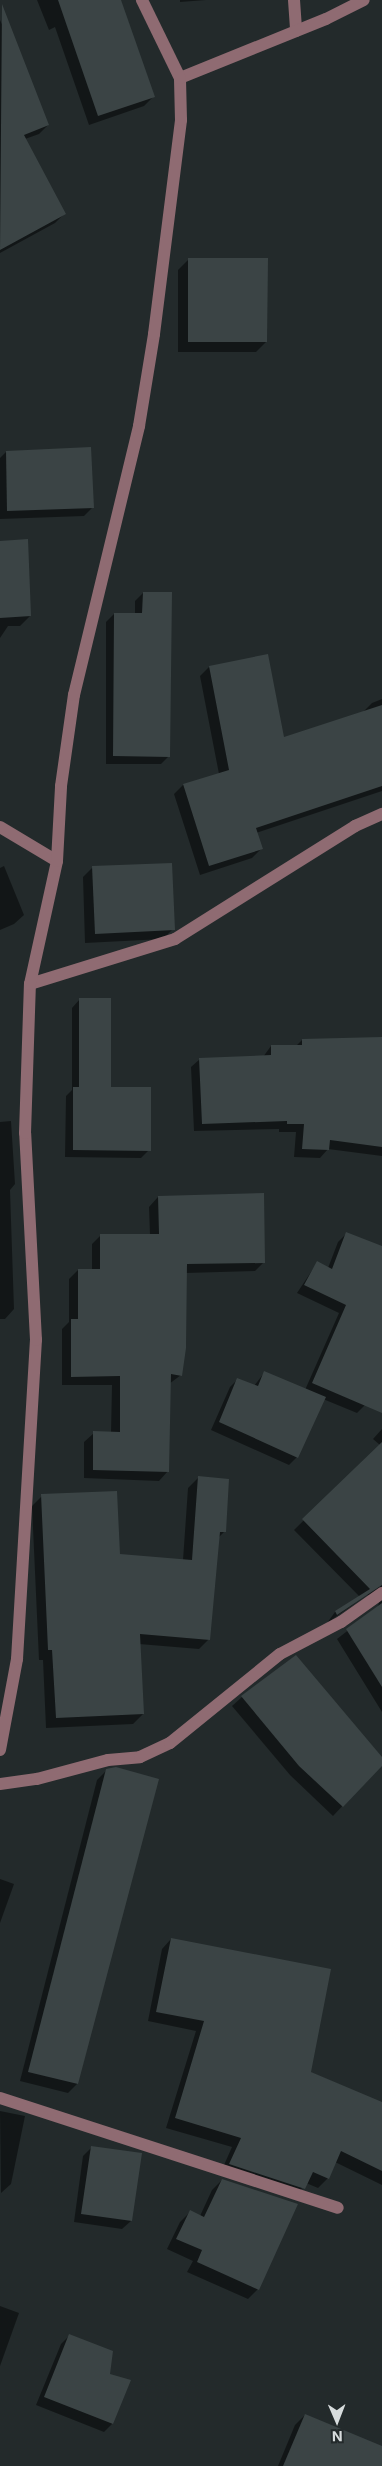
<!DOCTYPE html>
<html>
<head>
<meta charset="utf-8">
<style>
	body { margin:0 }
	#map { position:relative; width:382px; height:2466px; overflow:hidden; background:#232a2b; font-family:Inter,sans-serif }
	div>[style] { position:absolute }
	.shadow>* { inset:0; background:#0007 }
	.building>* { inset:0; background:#3b4445 }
	.minor>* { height:12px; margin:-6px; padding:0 6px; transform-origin:6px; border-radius:6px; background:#8f6b72 }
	span { translate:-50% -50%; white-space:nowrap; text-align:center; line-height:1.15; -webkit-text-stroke:4.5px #232a2b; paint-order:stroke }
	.north { position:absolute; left:312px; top:2396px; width:50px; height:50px; -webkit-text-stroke:4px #232a2b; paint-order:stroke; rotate:179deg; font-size:14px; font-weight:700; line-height:20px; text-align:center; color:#d7dcdd }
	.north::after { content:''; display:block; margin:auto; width:18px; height:22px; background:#d7dcdd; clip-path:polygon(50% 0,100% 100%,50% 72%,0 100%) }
</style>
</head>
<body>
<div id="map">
	<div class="shadow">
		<i style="clip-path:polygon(37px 0,119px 0,153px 97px,144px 106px,89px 125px,55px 27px,49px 30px)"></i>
		<i style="clip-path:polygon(180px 0,206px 0,180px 2px)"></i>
		<i style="clip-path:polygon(0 20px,48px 125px,39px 134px,25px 139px,64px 214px,55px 223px,0 253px)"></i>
		<i style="clip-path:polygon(189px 259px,266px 342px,256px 352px,178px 352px,178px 270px)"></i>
		<i style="clip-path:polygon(6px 452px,92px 508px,84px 516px,0 519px,0 458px)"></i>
		<i style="clip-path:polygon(0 542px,30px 616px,20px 626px,8px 626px,0 638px)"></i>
		<i style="clip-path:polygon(143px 593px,169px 756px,161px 764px,106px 764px,106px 622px,114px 614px,135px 614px,135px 601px)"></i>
		<i style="clip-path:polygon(209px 667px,283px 739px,363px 712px,372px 703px,382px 699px,382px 791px,256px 833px,261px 849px,252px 858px,200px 875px,174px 794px,183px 785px,219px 774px,200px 676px)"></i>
		<i style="clip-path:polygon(4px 866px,24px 915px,14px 924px,0 930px,0 868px)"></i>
		<i style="clip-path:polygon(93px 867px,173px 929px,163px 939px,85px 943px,83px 877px)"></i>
		<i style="clip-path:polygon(80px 999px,110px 1088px,149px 1150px,141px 1158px,65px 1157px,66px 1096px,72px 1090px,72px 1008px)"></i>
		<i style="clip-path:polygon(302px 1040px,382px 1073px,382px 1156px,328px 1149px,320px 1158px,294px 1157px,296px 1132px,279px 1132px,279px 1129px,194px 1131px,191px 1067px,200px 1059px,263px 1057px,271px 1046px,296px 1046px)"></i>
		<i style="clip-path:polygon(11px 1121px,15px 1184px,10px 1190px,14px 1309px,5px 1319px,0 1319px,0 1122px)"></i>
		<i style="clip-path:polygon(158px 1197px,264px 1262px,255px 1271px,186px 1273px,181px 1375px,169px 1384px,168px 1471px,159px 1481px,84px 1478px,84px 1442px,94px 1433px,111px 1433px,112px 1385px,62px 1385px,62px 1329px,69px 1322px,69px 1279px,78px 1270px,92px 1270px,92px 1244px,101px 1235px,150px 1235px,149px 1207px)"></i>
		<i style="clip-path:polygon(346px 1234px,382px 1247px,382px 1366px,365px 1405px,357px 1413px,323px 1399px,297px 1457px,289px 1465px,211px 1430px,230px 1387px,238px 1379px,254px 1386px,264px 1373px,305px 1390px,339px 1313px,297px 1293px,317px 1263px,328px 1268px,338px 1242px)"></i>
		<i style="clip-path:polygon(382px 1429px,382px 1712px,337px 1639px,378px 1607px,380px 1598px,367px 1595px,327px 1623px,335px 1612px,360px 1597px,294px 1530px,380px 1445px,373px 1439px)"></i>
		<i style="clip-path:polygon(198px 1478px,224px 1532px,218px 1538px,209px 1639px,199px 1649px,139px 1644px,143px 1714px,133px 1724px,46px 1728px,43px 1660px,39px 1660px,32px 1506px,42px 1496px,119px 1555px,183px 1560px,188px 1488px)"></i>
		<i style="clip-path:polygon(242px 1697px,382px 1759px,382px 1764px,333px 1816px,290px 1775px,232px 1706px)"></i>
		<i style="clip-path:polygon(107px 1770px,77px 2084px,68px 2093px,20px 2081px,97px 1780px)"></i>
		<i style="clip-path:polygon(0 1879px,14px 1884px,0 1923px)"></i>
		<i style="clip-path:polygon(171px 1939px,310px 2072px,382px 2103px,382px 2185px,335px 2162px,328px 2178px,318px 2188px,306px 2183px,294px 2198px,220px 2174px,232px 2147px,166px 2128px,196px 2031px,148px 2021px,162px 1949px)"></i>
		<i style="clip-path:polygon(0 2111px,25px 2116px,11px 2184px,1px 2193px)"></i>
		<i style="clip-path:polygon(91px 2148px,131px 2221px,122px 2229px,74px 2222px,83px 2156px)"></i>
		<i style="clip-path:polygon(222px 2180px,258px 2289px,248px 2299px,187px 2272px,193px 2261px,167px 2249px,180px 2222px,190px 2212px,200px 2216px,212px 2190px)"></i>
		<i style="clip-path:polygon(0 2306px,19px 2313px,0 2366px)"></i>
		<i style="clip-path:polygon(69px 2336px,108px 2375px,129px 2381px,112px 2424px,104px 2432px,36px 2405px,61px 2344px)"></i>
		<i style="clip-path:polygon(305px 2415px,382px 2447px,382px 2466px,278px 2466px,295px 2425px)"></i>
	</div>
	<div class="building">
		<i style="clip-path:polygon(58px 0,121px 0,155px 97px,98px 116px)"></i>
		<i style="clip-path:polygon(2px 4px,49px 125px,24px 135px,66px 214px,0 250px)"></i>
		<i style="clip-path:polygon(188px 258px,268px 258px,267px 342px,188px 342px)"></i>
		<i style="clip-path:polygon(91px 447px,94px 508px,7px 511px,6px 451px)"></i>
		<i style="clip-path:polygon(28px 539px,31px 616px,0 618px,0 541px)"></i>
		<i style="clip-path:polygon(143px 592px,172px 592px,170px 757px,113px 756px,114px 613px,142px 613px)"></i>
		<i style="clip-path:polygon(268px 654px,284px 737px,382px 705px,382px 786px,256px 828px,263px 849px,209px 866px,183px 784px,229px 770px,209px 666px)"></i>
		<i style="clip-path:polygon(172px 863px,175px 930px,95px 934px,92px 866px)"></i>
		<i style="clip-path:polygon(79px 998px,111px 998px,111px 1087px,151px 1087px,151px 1151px,73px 1150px,73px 1087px,79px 1087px)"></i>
		<i style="clip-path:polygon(382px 1037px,382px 1147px,330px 1140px,329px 1150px,302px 1149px,304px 1124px,287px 1124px,287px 1121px,202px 1124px,199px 1058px,271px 1055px,271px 1045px,302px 1045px,302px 1039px)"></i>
		<i style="clip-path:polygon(264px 1193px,265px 1263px,187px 1264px,186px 1348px,182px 1376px,171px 1374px,169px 1472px,93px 1470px,93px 1431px,120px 1432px,120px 1376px,71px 1377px,71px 1319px,78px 1319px,78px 1269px,100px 1269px,100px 1234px,159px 1234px,158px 1196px)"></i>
		<i style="clip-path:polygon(346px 1232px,382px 1246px,382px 1413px,312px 1383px,346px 1305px,304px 1285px,317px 1261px,332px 1269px)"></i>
		<i style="clip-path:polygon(264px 1371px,326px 1397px,298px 1458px,219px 1422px,237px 1378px,258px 1386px)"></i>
		<i style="clip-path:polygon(382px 1442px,382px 1585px,337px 1615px,335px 1611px,370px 1589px,302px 1519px)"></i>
		<i style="clip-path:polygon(198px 1476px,229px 1479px,226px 1532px,220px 1532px,210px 1640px,140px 1634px,144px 1714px,56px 1718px,52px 1650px,48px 1650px,41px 1494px,117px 1491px,120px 1554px,192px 1560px)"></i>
		<i style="clip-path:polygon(382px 1603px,382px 1687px,346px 1629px)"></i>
		<i style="clip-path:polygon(296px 1655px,382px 1757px,382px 1766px,343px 1807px,299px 1766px,241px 1696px)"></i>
		<i style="clip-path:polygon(116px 1767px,159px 1779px,78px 2084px,28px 2072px,106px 1769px)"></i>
		<i style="clip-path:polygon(171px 1938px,331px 1969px,311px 2072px,382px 2102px,382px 2171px,341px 2151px,329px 2179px,313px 2172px,305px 2189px,229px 2164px,241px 2138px,175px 2118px,204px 2021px,156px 2012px)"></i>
		<i style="clip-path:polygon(91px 2146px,142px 2153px,132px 2221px,81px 2214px)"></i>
		<i style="clip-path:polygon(222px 2179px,298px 2204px,259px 2290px,197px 2262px,202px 2250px,176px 2239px,190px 2210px,204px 2217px)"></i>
		<i style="clip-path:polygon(69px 2334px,113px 2351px,110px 2374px,131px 2380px,113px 2424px,44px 2397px)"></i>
		<i style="clip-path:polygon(305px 2414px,382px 2446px,382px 2466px,283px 2466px)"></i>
	</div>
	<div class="minor">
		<i style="left:294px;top:0;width:31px;rotate:86deg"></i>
		<i style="left:180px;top:78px;width:157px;rotate:-22deg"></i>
		<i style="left:326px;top:19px;width:42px;rotate:-26.6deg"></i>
		<i style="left:0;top:827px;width:66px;rotate:30.8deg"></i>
		<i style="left:30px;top:984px;width:152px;rotate:-17.2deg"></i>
		<i style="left:175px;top:939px;width:213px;rotate:-32.1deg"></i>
		<i style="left:355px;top:826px;width:30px;rotate:-24deg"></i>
		<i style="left:0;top:1750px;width:93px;rotate:-79.4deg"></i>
		<i style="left:17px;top:1659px;width:320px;rotate:-86.6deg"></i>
		<i style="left:36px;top:1340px;width:207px;rotate:-93deg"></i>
		<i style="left:25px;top:1133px;width:149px;rotate:-88.1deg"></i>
		<i style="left:30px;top:984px;width:126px;rotate:-77.6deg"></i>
		<i style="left:57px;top:861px;width:75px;rotate:-86.9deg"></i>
		<i style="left:61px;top:786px;width:92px;rotate:-81.9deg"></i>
		<i style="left:74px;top:695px;width:277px;rotate:-76.4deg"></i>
		<i style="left:139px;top:426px;width:93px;rotate:-80.7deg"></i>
		<i style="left:154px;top:334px;width:216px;rotate:-82.8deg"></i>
		<i style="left:181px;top:120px;width:42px;rotate:-91.4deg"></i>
		<i style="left:180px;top:78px;width:87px;rotate:-116deg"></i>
		<i style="left:0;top:1784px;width:37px;rotate:-8deg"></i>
		<i style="left:37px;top:1779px;width:73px;rotate:-15deg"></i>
		<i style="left:108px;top:1760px;width:32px;rotate:-5deg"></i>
		<i style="left:140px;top:1757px;width:33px;rotate:-25deg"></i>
		<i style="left:170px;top:1743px;width:141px;rotate:-39deg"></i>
		<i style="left:280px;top:1654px;width:69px;rotate:-27.7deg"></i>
		<i style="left:341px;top:1622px;width:50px;rotate:-35.3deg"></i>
		<i style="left:0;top:2098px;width:355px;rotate:18deg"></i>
	</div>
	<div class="north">N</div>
</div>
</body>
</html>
